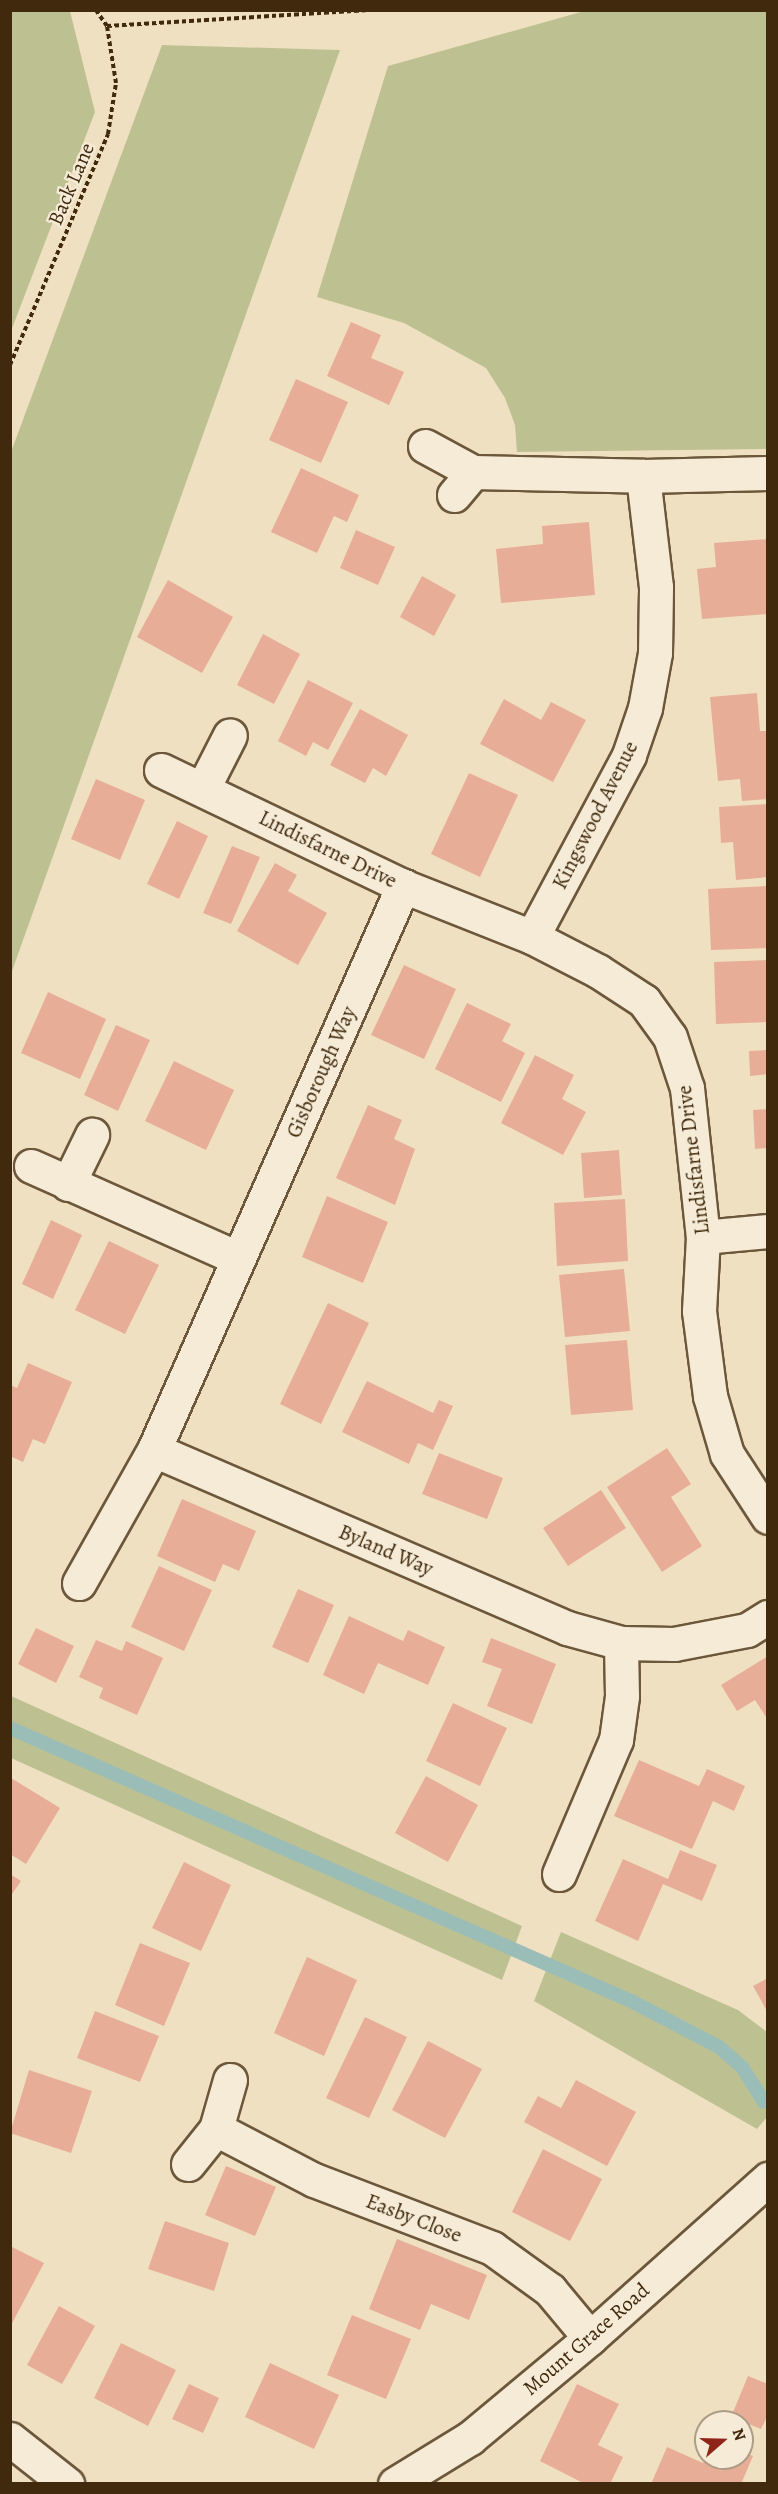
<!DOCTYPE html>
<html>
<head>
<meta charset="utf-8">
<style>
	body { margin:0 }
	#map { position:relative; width:778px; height:2494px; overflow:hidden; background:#f0e0c2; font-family:Alegreya,serif }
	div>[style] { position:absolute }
	.green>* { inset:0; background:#bdc191 }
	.stream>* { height:14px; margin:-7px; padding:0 7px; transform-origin:7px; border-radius:7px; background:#9bbdb7 }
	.building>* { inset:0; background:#e7ad96 }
	.path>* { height:4px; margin-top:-2px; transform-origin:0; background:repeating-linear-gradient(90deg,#40290c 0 4.5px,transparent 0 7.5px) }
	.roads { filter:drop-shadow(2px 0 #6c573a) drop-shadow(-2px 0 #6c573a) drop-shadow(0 2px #6c573a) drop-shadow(0 -2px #6c573a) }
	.minor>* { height:33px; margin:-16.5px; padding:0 16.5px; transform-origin:16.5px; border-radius:16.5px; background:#f5ebd7 }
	span { translate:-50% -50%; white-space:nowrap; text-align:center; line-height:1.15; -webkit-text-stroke:4.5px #f5ebd7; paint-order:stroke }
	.street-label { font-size:21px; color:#40290c }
	.frame { position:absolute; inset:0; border:12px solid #40290c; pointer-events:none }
	.north { position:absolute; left:694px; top:2410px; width:60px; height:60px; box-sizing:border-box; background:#f5ebd7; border:2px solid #ad9d86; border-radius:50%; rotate:70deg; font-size:16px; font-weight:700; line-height:24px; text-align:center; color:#40290c }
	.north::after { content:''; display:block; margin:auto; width:21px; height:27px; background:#8f2418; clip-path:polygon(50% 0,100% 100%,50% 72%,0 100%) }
</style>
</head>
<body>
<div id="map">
	<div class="green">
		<i style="clip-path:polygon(588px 10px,767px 11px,767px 449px,517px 452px,515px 425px,505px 398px,486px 368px,404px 323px,317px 297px,388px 66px)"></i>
		<i style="clip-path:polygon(10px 11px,70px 11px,95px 112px,11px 331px)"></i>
		<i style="clip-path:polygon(162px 45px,340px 50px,11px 974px,11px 452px)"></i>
		<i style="clip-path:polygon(11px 1696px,522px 1926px,502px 1980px,11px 1758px)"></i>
		<i style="clip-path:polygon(561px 1932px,738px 2010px,767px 2032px,767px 2117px,757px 2129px,534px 2001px)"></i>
	</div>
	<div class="stream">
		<i style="left:10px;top:1728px;width:681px;rotate:23.74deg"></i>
		<i style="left:633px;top:2002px;width:97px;rotate:27.6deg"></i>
		<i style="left:719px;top:2047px;width:30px;rotate:41deg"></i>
		<i style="left:742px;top:2067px;width:41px;rotate:57.8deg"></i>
	</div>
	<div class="building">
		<i style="clip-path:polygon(351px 322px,381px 335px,371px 358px,404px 372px,389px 405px,327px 376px)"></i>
		<i style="clip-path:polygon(296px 379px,348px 402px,321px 463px,269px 440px)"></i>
		<i style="clip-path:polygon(301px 468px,359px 495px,347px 522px,334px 516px,317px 553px,271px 532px)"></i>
		<i style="clip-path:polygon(589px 522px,595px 595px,501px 603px,496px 549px,543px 544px,542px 526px)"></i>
		<i style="clip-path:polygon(356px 530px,395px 547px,378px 585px,340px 568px)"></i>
		<i style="clip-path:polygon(768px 539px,768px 614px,702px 619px,697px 569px,716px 567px,714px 543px)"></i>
		<i style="clip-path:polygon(422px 576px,456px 595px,434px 636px,400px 617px)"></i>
		<i style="clip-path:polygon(168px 580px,233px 617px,202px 673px,137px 637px)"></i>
		<i style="clip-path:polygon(263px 634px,300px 654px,274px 704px,237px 685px)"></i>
		<i style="clip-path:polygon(308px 680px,353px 703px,328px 750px,313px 742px,306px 756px,278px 741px)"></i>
		<i style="clip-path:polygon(757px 693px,760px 731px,768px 731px,768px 799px,742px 801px,740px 779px,718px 781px,710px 697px)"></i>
		<i style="clip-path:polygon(504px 699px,541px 720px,551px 702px,586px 720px,553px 782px,480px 744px)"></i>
		<i style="clip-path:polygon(360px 709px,408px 735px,386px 776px,373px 768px,365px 783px,330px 765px)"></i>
		<i style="clip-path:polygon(469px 773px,518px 795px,480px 877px,431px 854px)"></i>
		<i style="clip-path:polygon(96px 779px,145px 800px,120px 860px,71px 839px)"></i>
		<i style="clip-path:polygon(768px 804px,768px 877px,736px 880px,733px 842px,721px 843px,719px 807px)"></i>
		<i style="clip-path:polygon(177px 821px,208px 836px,179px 899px,147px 884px)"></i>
		<i style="clip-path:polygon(232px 846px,260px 857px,231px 924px,203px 913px)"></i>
		<i style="clip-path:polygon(275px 863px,297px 875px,288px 891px,327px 913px,298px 965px,237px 931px)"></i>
		<i style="clip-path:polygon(768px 886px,768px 948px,711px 950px,708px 889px)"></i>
		<i style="clip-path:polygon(768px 960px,768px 1022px,716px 1024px,714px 962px)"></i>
		<i style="clip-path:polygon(404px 965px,456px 989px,424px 1059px,371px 1035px)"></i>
		<i style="clip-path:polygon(48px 992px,106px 1019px,80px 1079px,21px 1053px)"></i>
		<i style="clip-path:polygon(467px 1003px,511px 1024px,502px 1041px,525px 1053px,501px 1102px,435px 1069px)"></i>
		<i style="clip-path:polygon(116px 1025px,150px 1040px,118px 1111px,84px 1095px)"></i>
		<i style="clip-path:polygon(768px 1050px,768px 1074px,750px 1076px,749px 1051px)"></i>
		<i style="clip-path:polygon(535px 1055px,574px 1075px,562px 1099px,586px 1112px,563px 1155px,501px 1123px)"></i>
		<i style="clip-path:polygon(174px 1061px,234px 1090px,206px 1150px,145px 1121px)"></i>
		<i style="clip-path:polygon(368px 1105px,402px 1120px,394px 1139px,415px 1149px,395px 1205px,336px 1178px)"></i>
		<i style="clip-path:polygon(768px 1109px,768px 1148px,755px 1149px,753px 1110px)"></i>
		<i style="clip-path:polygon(619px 1150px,622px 1195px,584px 1198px,581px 1153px)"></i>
		<i style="clip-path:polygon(327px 1196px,388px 1222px,363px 1283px,302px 1257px)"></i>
		<i style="clip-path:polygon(625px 1199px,628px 1261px,557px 1266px,554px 1203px)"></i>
		<i style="clip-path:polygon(51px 1220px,82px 1235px,53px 1299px,22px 1284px)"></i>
		<i style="clip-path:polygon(109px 1241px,159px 1265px,125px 1334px,75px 1310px)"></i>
		<i style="clip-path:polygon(624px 1269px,630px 1331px,565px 1337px,559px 1275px)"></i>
		<i style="clip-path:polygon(328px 1303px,369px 1323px,321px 1424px,280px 1404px)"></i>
		<i style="clip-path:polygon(627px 1340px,633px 1410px,571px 1415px,565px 1345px)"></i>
		<i style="clip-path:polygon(28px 1363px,72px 1382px,45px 1444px,33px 1439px,23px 1462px,10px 1456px,10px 1385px,17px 1388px)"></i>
		<i style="clip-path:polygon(367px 1381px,433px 1413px,439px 1400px,453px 1406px,433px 1450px,418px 1443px,409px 1464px,342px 1432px)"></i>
		<i style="clip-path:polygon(667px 1448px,691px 1484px,671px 1497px,702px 1546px,662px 1572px,607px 1487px)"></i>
		<i style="clip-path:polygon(439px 1453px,503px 1478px,487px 1519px,422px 1494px)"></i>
		<i style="clip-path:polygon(601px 1490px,626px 1528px,568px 1566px,543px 1528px)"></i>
		<i style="clip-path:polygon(182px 1499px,256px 1531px,239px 1571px,223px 1564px,215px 1582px,157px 1556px)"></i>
		<i style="clip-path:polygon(159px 1566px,212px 1590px,184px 1651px,131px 1627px)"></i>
		<i style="clip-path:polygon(298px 1589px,334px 1605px,308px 1663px,272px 1647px)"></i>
		<i style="clip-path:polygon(349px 1616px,403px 1641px,408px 1630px,445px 1647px,428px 1685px,378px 1663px,364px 1694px,323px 1675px)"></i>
		<i style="clip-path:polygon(36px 1628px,74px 1646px,56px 1683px,18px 1664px)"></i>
		<i style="clip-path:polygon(491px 1638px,556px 1664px,532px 1724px,487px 1706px,502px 1669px,482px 1662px)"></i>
		<i style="clip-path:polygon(96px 1640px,122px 1651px,126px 1641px,163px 1658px,137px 1715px,99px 1698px,103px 1688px,79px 1677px)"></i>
		<i style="clip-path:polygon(768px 1656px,768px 1720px,755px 1700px,737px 1711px,721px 1685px)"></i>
		<i style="clip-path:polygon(453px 1703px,507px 1728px,480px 1786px,426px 1761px)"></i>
		<i style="clip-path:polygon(639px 1760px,699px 1786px,707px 1769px,745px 1786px,734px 1811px,713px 1801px,692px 1849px,614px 1816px)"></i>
		<i style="clip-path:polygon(426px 1776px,478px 1805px,448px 1862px,395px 1833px)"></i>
		<i style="clip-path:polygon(11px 1778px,60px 1808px,26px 1864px,10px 1854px)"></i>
		<i style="clip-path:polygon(680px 1850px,717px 1865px,702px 1901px,663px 1884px,638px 1941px,595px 1921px,623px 1859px,668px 1879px)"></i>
		<i style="clip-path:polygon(184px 1862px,231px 1885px,201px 1951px,152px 1928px)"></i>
		<i style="clip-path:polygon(10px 1874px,21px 1881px,10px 1897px)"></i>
		<i style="clip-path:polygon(140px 1943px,190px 1963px,164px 2026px,115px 2005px)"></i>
		<i style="clip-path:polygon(307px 1957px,357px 1980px,324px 2056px,274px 2033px)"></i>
		<i style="clip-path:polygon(768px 1978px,768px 2013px,753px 1986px)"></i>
		<i style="clip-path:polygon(95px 2011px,159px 2036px,140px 2082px,77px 2058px)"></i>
		<i style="clip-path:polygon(365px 2017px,407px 2037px,369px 2118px,326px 2098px)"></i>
		<i style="clip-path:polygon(428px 2041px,482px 2069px,445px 2138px,392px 2110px)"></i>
		<i style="clip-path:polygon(29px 2070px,92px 2091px,71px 2153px,10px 2133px)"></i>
		<i style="clip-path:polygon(576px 2080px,636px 2112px,607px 2166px,524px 2122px,538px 2096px,561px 2108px)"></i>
		<i style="clip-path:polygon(543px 2149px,602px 2179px,570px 2241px,512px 2212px)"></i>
		<i style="clip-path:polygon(226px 2166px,276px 2187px,255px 2236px,205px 2215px)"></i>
		<i style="clip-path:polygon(165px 2221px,229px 2243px,214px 2291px,148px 2269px)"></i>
		<i style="clip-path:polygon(397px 2239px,487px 2275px,469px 2320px,431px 2304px,420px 2330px,369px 2309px)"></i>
		<i style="clip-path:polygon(10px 2246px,44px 2263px,10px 2327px)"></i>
		<i style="clip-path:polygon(59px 2306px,95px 2326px,62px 2384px,27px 2365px)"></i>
		<i style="clip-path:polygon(352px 2315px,411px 2339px,386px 2399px,327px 2375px)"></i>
		<i style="clip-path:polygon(121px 2343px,176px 2370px,148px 2426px,94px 2398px)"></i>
		<i style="clip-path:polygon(270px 2363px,339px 2395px,314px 2449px,245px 2417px)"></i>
		<i style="clip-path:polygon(748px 2376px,768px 2384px,768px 2415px,761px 2429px,731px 2417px)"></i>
		<i style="clip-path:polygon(189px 2384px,219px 2398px,203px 2433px,172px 2419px)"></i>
		<i style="clip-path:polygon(577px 2384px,619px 2404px,598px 2445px,623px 2457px,610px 2484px,585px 2484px,540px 2461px)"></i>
		<i style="clip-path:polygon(667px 2447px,703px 2463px,705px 2458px,742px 2458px,742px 2451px,753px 2456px,741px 2484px,651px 2484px)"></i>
	</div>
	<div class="path">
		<i style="left:107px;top:26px;width:259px;rotate:-3.5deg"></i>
		<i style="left:10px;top:365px;width:251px;rotate:-67deg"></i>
		<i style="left:108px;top:134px;width:52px;rotate:-81.1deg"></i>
		<i style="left:116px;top:83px;width:58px;rotate:-99deg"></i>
		<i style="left:107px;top:26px;width:19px;rotate:-125deg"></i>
	</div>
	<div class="roads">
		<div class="minor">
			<i style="left:425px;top:446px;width:55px;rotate:28.4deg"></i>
			<i style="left:473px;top:472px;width:170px;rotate:1.3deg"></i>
			<i style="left:643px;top:476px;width:125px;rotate:-1.4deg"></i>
			<i style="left:454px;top:495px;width:30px;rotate:-50deg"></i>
			<i style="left:161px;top:770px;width:268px;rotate:25.6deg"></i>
			<i style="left:403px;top:886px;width:139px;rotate:21.6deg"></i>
			<i style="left:532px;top:937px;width:74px;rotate:27.3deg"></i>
			<i style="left:598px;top:971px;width:55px;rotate:33.1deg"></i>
			<i style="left:644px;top:1001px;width:44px;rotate:54.2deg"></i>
			<i style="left:670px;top:1037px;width:54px;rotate:71.6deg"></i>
			<i style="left:687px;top:1088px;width:150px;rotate:83.9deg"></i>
			<i style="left:703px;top:1237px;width:74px;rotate:93.1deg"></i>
			<i style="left:699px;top:1311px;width:86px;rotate:82.6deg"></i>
			<i style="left:710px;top:1396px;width:60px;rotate:73.7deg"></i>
			<i style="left:727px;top:1454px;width:75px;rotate:56.9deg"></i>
			<i style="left:203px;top:788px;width:59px;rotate:-63deg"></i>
			<i style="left:532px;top:937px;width:206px;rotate:-61.9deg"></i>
			<i style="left:629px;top:755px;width:50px;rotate:-71.2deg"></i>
			<i style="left:645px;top:708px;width:56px;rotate:-79.7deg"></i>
			<i style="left:655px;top:653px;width:66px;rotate:-89.1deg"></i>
			<i style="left:656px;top:587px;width:112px;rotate:-96.7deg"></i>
			<i style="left:31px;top:1166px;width:227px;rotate:24deg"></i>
			<i style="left:68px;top:1184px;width:55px;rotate:-63.9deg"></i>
			<i style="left:703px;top:1237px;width:65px;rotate:-5.3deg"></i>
			<i style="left:154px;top:1450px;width:450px;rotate:23.3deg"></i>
			<i style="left:567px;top:1628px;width:56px;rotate:15.5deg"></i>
			<i style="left:621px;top:1643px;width:53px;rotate:1.1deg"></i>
			<i style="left:674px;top:1644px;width:74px;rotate:-10.9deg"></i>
			<i style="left:747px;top:1630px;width:25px;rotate:-32deg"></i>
			<i style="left:79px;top:1583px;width:153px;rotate:-60.6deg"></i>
			<i style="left:154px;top:1450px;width:617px;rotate:-66.18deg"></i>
			<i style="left:559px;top:1874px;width:146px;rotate:-67deg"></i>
			<i style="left:616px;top:1740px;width:44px;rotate:-82.2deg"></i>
			<i style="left:622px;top:1696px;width:53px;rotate:-91.1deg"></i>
			<i style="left:216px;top:2129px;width:110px;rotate:27.5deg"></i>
			<i style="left:314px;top:2180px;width:191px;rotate:20.9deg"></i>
			<i style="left:492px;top:2248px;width:72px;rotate:35.9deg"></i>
			<i style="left:550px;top:2290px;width:62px;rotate:50.2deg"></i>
			<i style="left:188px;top:2164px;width:45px;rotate:-51.3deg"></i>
			<i style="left:216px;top:2129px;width:51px;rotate:-74.1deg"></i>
			<i style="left:10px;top:2439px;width:73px;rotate:38.3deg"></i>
			<i style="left:395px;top:2484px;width:88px;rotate:-31.5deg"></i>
			<i style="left:470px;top:2438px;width:156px;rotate:-39.8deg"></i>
			<i style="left:590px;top:2338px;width:239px;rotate:-41.8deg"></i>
		</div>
	</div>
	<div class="street-label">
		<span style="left:71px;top:184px;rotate:-67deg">Back Lane</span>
		<span style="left:595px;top:815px;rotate:-63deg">Kingswood Avenue</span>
		<span style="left:328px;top:849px;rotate:26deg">Lindisfarne Drive</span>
		<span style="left:321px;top:1072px;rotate:-66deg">Gisborough Way</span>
		<span style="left:693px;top:1160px;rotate:-97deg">Lindisfarne Drive</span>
		<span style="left:386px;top:1550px;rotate:23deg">Byland Way</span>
		<span style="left:414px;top:2218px;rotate:21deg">Easby Close</span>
		<span style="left:586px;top:2339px;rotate:-41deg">Mount Grace Road</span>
	</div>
	<div class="frame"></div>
	<div class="north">N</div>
</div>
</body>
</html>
